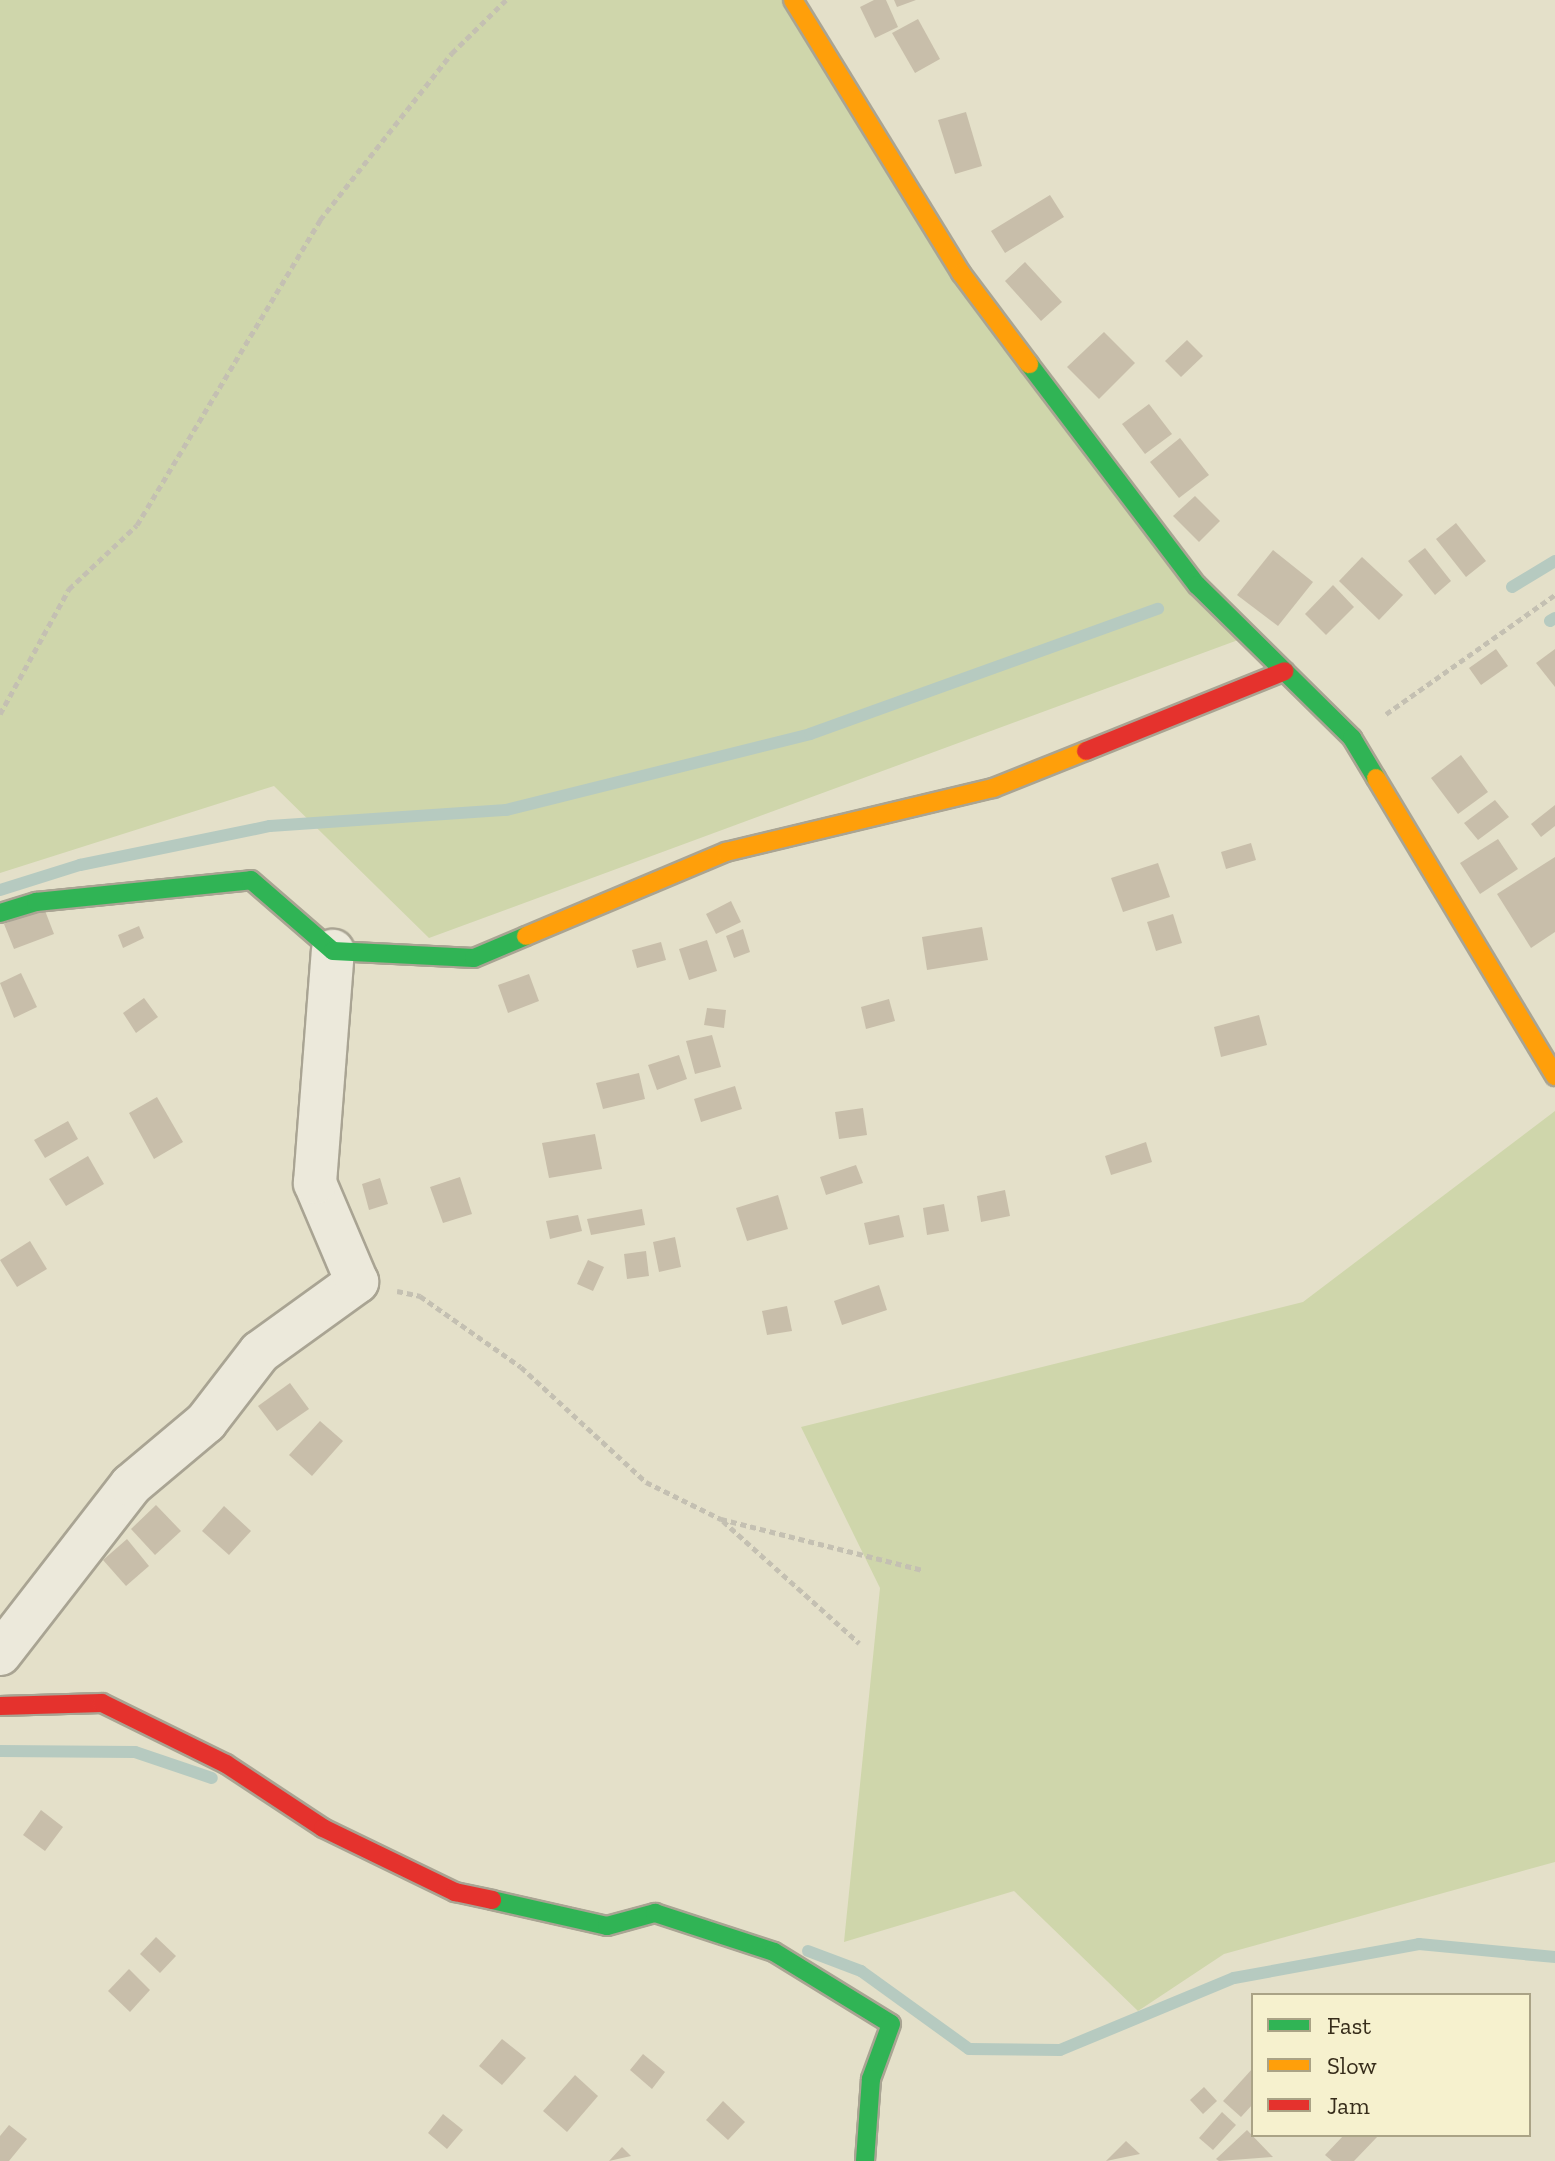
<!DOCTYPE html>
<html>
<head>
<meta charset="utf-8">
<style>
	body { margin:0 }
	#map { position:relative; width:1555px; height:2161px; overflow:hidden; background:#e4e0c9; font-family:"Zilla Slab",serif }
	div>[style] { position:absolute }
	.green>* { inset:0; background:#cfd6ab }
	.stream>* { height:12px; margin:-6px; padding:0 6px; transform-origin:6px; border-radius:6px; background:#b6cac0 }
	.building>* { inset:0; background:#c8beaa }
	.path>* { height:5px; margin-top:-2.5px; transform-origin:0; background:repeating-linear-gradient(90deg,#c4c0b2 0 6px,transparent 0 10px) }
	.roads { filter:drop-shadow(2px 0 #a9a493) drop-shadow(-2px 0 #a9a493) drop-shadow(0 2px #a9a493) drop-shadow(0 -2px #a9a493) }
	.street>* { height:42px; margin:-21px; padding:0 21px; transform-origin:21px; border-radius:21px; background:#ece9db }
	.fast>* { height:18px; margin:-9px; padding:0 9px; transform-origin:9px; border-radius:9px; background:#30b455 }
	.slow>* { height:18px; margin:-9px; padding:0 9px; transform-origin:9px; border-radius:9px; background:#ff9f0a }
	.jam>* { height:18px; margin:-9px; padding:0 9px; transform-origin:9px; border-radius:9px; background:#e5322d }
	span { translate:-50% -50%; white-space:nowrap; text-align:center; line-height:1.15; -webkit-text-stroke:8px #f6f1ce; paint-order:stroke }
	.legend { position:absolute; left:1251px; top:1993px; width:280px; height:144px; box-sizing:border-box; background:#f6f1ce; border:2px solid #aaa386; margin:0; padding:10px 14px; list-style:none; font-size:24px; color:#372d1b }
	.legend li { display:flex; align-items:center; gap:16px; height:40px }
	.legend b { width:40px; border:2px solid #aaa386 }
</style>
</head>
<body>
<div id="map">
	<div class="green">
		<i style="clip-path:polygon(0 0,793px 0,961px 273px,1249px 636px,429px 938px,274px 786px,0 873px)"></i>
		<i style="clip-path:polygon(1555px 1111px,1555px 1862px,1224px 1954px,1138px 2011px,1014px 1891px,844px 1942px,880px 1588px,801px 1427px,1303px 1302px)"></i>
	</div>
	<div class="stream">
		<i style="left:1512px;top:587px;width:50px;rotate:-31.2deg"></i>
		<i style="left:1550px;top:621px;width:6px;rotate:-31deg"></i>
		<i style="left:0;top:890px;width:84px;rotate:-17.4deg"></i>
		<i style="left:80px;top:865px;width:194px;rotate:-11.6deg"></i>
		<i style="left:270px;top:826px;width:237px;rotate:-3.9deg"></i>
		<i style="left:506px;top:810px;width:313px;rotate:-14deg"></i>
		<i style="left:810px;top:734px;width:370px;rotate:-19.8deg"></i>
		<i style="left:0;top:1751px;width:135px;rotate:0.4deg"></i>
		<i style="left:135px;top:1752px;width:81px;rotate:18.7deg"></i>
		<i style="left:808px;top:1951px;width:57px;rotate:20.7deg"></i>
		<i style="left:861px;top:1971px;width:133px;rotate:35.8deg"></i>
		<i style="left:969px;top:2049px;width:91px;rotate:0.6deg"></i>
		<i style="left:1060px;top:2050px;width:188px;rotate:-22.5deg"></i>
		<i style="left:1234px;top:1978px;width:188px;rotate:-10.4deg"></i>
		<i style="left:1419px;top:1944px;width:137px;rotate:5.5deg"></i>
	</div>
	<div class="building">
		<i style="clip-path:polygon(874px 0,886px 0,898px 27px,875px 38px,860px 7px)"></i>
		<i style="clip-path:polygon(894px 0,916px 0,897px 7px)"></i>
		<i style="clip-path:polygon(918px 19px,940px 59px,915px 73px,892px 33px)"></i>
		<i style="clip-path:polygon(966px 112px,982px 166px,955px 174px,938px 120px)"></i>
		<i style="clip-path:polygon(1050px 195px,1064px 217px,1005px 253px,991px 231px)"></i>
		<i style="clip-path:polygon(1025px 262px,1062px 302px,1041px 321px,1005px 281px)"></i>
		<i style="clip-path:polygon(1104px 332px,1135px 363px,1099px 399px,1067px 367px)"></i>
		<i style="clip-path:polygon(1187px 340px,1203px 356px,1181px 377px,1165px 361px)"></i>
		<i style="clip-path:polygon(1149px 404px,1172px 434px,1145px 454px,1122px 424px)"></i>
		<i style="clip-path:polygon(1180px 438px,1209px 475px,1179px 498px,1150px 462px)"></i>
		<i style="clip-path:polygon(1195px 496px,1220px 521px,1199px 542px,1173px 516px)"></i>
		<i style="clip-path:polygon(1456px 523px,1486px 561px,1466px 577px,1436px 539px)"></i>
		<i style="clip-path:polygon(1425px 548px,1451px 581px,1435px 595px,1408px 561px)"></i>
		<i style="clip-path:polygon(1273px 550px,1313px 582px,1278px 626px,1237px 595px)"></i>
		<i style="clip-path:polygon(1362px 557px,1403px 595px,1379px 620px,1339px 581px)"></i>
		<i style="clip-path:polygon(1333px 585px,1354px 607px,1326px 635px,1305px 614px)"></i>
		<i style="clip-path:polygon(1496px 649px,1508px 666px,1481px 685px,1469px 668px)"></i>
		<i style="clip-path:polygon(1555px 649px,1555px 687px,1536px 663px)"></i>
		<i style="clip-path:polygon(1461px 755px,1488px 792px,1458px 814px,1431px 778px)"></i>
		<i style="clip-path:polygon(1495px 800px,1509px 817px,1478px 840px,1464px 823px)"></i>
		<i style="clip-path:polygon(1555px 805px,1555px 826px,1541px 837px,1531px 824px)"></i>
		<i style="clip-path:polygon(1498px 839px,1518px 869px,1480px 894px,1460px 863px)"></i>
		<i style="clip-path:polygon(1251px 843px,1256px 860px,1226px 869px,1221px 852px)"></i>
		<i style="clip-path:polygon(1555px 857px,1555px 932px,1531px 948px,1497px 894px)"></i>
		<i style="clip-path:polygon(1158px 863px,1170px 897px,1123px 912px,1111px 878px)"></i>
		<i style="clip-path:polygon(731px 901px,741px 922px,716px 934px,706px 914px)"></i>
		<i style="clip-path:polygon(44px 908px,54px 934px,14px 949px,4px 924px)"></i>
		<i style="clip-path:polygon(1173px 914px,1182px 943px,1156px 951px,1147px 922px)"></i>
		<i style="clip-path:polygon(139px 926px,144px 938px,123px 948px,118px 935px)"></i>
		<i style="clip-path:polygon(982px 927px,988px 960px,927px 970px,922px 937px)"></i>
		<i style="clip-path:polygon(743px 929px,750px 952px,734px 958px,726px 936px)"></i>
		<i style="clip-path:polygon(707px 940px,717px 971px,689px 980px,679px 949px)"></i>
		<i style="clip-path:polygon(661px 942px,666px 960px,637px 968px,632px 950px)"></i>
		<i style="clip-path:polygon(21px 973px,37px 1007px,14px 1018px,0 983px)"></i>
		<i style="clip-path:polygon(529px 974px,539px 1001px,508px 1013px,498px 985px)"></i>
		<i style="clip-path:polygon(144px 998px,158px 1017px,136px 1033px,123px 1013px)"></i>
		<i style="clip-path:polygon(889px 999px,895px 1021px,866px 1029px,861px 1007px)"></i>
		<i style="clip-path:polygon(707px 1008px,726px 1010px,724px 1028px,704px 1025px)"></i>
		<i style="clip-path:polygon(1259px 1015px,1267px 1045px,1221px 1057px,1214px 1027px)"></i>
		<i style="clip-path:polygon(712px 1035px,721px 1067px,695px 1074px,686px 1041px)"></i>
		<i style="clip-path:polygon(679px 1055px,687px 1079px,657px 1090px,648px 1065px)"></i>
		<i style="clip-path:polygon(639px 1073px,645px 1099px,603px 1109px,596px 1083px)"></i>
		<i style="clip-path:polygon(735px 1086px,742px 1109px,701px 1122px,694px 1099px)"></i>
		<i style="clip-path:polygon(157px 1097px,183px 1142px,154px 1159px,129px 1113px)"></i>
		<i style="clip-path:polygon(863px 1108px,867px 1135px,839px 1139px,835px 1112px)"></i>
		<i style="clip-path:polygon(68px 1121px,78px 1139px,45px 1158px,34px 1140px)"></i>
		<i style="clip-path:polygon(595px 1134px,602px 1169px,549px 1178px,542px 1143px)"></i>
		<i style="clip-path:polygon(1146px 1142px,1152px 1162px,1111px 1175px,1105px 1156px)"></i>
		<i style="clip-path:polygon(88px 1156px,104px 1184px,66px 1206px,49px 1179px)"></i>
		<i style="clip-path:polygon(856px 1165px,863px 1183px,826px 1195px,820px 1177px)"></i>
		<i style="clip-path:polygon(460px 1177px,472px 1214px,443px 1223px,430px 1187px)"></i>
		<i style="clip-path:polygon(380px 1178px,388px 1204px,369px 1210px,362px 1184px)"></i>
		<i style="clip-path:polygon(1005px 1190px,1010px 1216px,981px 1222px,977px 1196px)"></i>
		<i style="clip-path:polygon(778px 1195px,788px 1229px,747px 1241px,736px 1208px)"></i>
		<i style="clip-path:polygon(944px 1204px,949px 1231px,927px 1235px,923px 1208px)"></i>
		<i style="clip-path:polygon(642px 1209px,645px 1225px,591px 1235px,587px 1219px)"></i>
		<i style="clip-path:polygon(578px 1215px,582px 1231px,550px 1239px,546px 1221px)"></i>
		<i style="clip-path:polygon(899px 1215px,904px 1237px,869px 1245px,864px 1223px)"></i>
		<i style="clip-path:polygon(675px 1237px,681px 1267px,659px 1272px,653px 1242px)"></i>
		<i style="clip-path:polygon(30px 1241px,47px 1269px,17px 1287px,0 1260px)"></i>
		<i style="clip-path:polygon(646px 1251px,649px 1276px,627px 1279px,624px 1254px)"></i>
		<i style="clip-path:polygon(588px 1260px,604px 1267px,593px 1291px,577px 1284px)"></i>
		<i style="clip-path:polygon(879px 1285px,887px 1310px,842px 1325px,834px 1301px)"></i>
		<i style="clip-path:polygon(787px 1306px,792px 1331px,767px 1335px,762px 1311px)"></i>
		<i style="clip-path:polygon(290px 1383px,309px 1409px,277px 1431px,258px 1406px)"></i>
		<i style="clip-path:polygon(320px 1421px,343px 1441px,312px 1476px,289px 1455px)"></i>
		<i style="clip-path:polygon(156px 1505px,181px 1531px,155px 1555px,131px 1529px)"></i>
		<i style="clip-path:polygon(224px 1506px,251px 1531px,229px 1555px,202px 1531px)"></i>
		<i style="clip-path:polygon(127px 1539px,149px 1566px,126px 1586px,103px 1560px)"></i>
		<i style="clip-path:polygon(41px 1810px,63px 1827px,45px 1851px,23px 1835px)"></i>
		<i style="clip-path:polygon(156px 1937px,176px 1956px,160px 1973px,140px 1954px)"></i>
		<i style="clip-path:polygon(129px 1969px,150px 1990px,130px 2012px,108px 1991px)"></i>
		<i style="clip-path:polygon(502px 2039px,526px 2058px,502px 2085px,479px 2066px)"></i>
		<i style="clip-path:polygon(643px 2054px,665px 2072px,652px 2089px,630px 2070px)"></i>
		<i style="clip-path:polygon(1253px 2068px,1253px 2104px,1241px 2117px,1223px 2101px)"></i>
		<i style="clip-path:polygon(575px 2075px,598px 2096px,567px 2132px,543px 2111px)"></i>
		<i style="clip-path:polygon(1204px 2087px,1217px 2101px,1203px 2114px,1190px 2100px)"></i>
		<i style="clip-path:polygon(723px 2101px,745px 2122px,728px 2140px,706px 2120px)"></i>
		<i style="clip-path:polygon(1222px 2112px,1236px 2125px,1213px 2150px,1199px 2138px)"></i>
		<i style="clip-path:polygon(443px 2114px,463px 2130px,447px 2149px,428px 2133px)"></i>
		<i style="clip-path:polygon(9px 2125px,27px 2139px,9px 2161px,0 2161px,0 2136px)"></i>
		<i style="clip-path:polygon(1247px 2130px,1273px 2157px,1219px 2161px,1216px 2159px)"></i>
		<i style="clip-path:polygon(1344px 2135px,1379px 2135px,1354px 2161px,1332px 2161px,1325px 2155px)"></i>
		<i style="clip-path:polygon(1126px 2141px,1140px 2154px,1106px 2161px)"></i>
		<i style="clip-path:polygon(622px 2147px,631px 2156px,609px 2161px)"></i>
	</div>
	<div class="path">
		<i style="left:0;top:714px;width:143px;rotate:-61.1deg"></i>
		<i style="left:69px;top:589px;width:93px;rotate:-43.3deg"></i>
		<i style="left:137px;top:525px;width:356px;rotate:-59deg"></i>
		<i style="left:320px;top:220px;width:213px;rotate:-51.7deg"></i>
		<i style="left:452px;top:53px;width:76px;rotate:-44.5deg"></i>
		<i style="left:1386px;top:714px;width:207px;rotate:-35.2deg"></i>
		<i style="left:397px;top:1291px;width:24px;rotate:12deg"></i>
		<i style="left:420px;top:1296px;width:123px;rotate:35.1deg"></i>
		<i style="left:521px;top:1367px;width:170px;rotate:42.6deg"></i>
		<i style="left:646px;top:1482px;width:84px;rotate:26.3deg"></i>
		<i style="left:721px;top:1519px;width:208px;rotate:14.2deg"></i>
		<i style="left:723px;top:1521px;width:183px;rotate:41.9deg"></i>
	</div>
	<div class="roads">
		<div class="street">
			<i style="left:0;top:1654px;width:214px;rotate:-52.2deg"></i>
			<i style="left:131px;top:1485px;width:98px;rotate:-40deg"></i>
			<i style="left:206px;top:1422px;width:88px;rotate:-52.4deg"></i>
			<i style="left:260px;top:1352px;width:120px;rotate:-35.8deg"></i>
			<i style="left:357px;top:1282px;width:108px;rotate:-113deg"></i>
			<i style="left:315px;top:1183px;width:233px;rotate:-85.6deg"></i>
		</div>
		<div class="fast">
			<i style="left:1029px;top:364px;width:278px;rotate:52.8deg"></i>
			<i style="left:1197px;top:585px;width:218px;rotate:44.6deg"></i>
			<i style="left:1352px;top:738px;width:47px;rotate:59deg"></i>
			<i style="left:0;top:913px;width:38px;rotate:-17deg"></i>
			<i style="left:36px;top:902px;width:216px;rotate:-5.8deg"></i>
			<i style="left:251px;top:880px;width:108px;rotate:40.9deg"></i>
			<i style="left:333px;top:951px;width:141px;rotate:2.8deg"></i>
			<i style="left:474px;top:958px;width:56px;rotate:-22.9deg"></i>
			<i style="left:492px;top:1900px;width:118px;rotate:12.7deg"></i>
			<i style="left:607px;top:1926px;width:50px;rotate:-15.2deg"></i>
			<i style="left:655px;top:1913px;width:125px;rotate:18.1deg"></i>
			<i style="left:774px;top:1952px;width:137px;rotate:31.6deg"></i>
			<i style="left:891px;top:2024px;width:59px;rotate:110deg"></i>
			<i style="left:871px;top:2079px;width:82px;rotate:94.2deg"></i>
		</div>
		<div class="slow">
			<i style="left:793px;top:0;width:321px;rotate:58.4deg"></i>
			<i style="left:961px;top:273px;width:114px;rotate:53.2deg"></i>
			<i style="left:1376px;top:778px;width:348px;rotate:59deg"></i>
			<i style="left:526px;top:936px;width:217px;rotate:-22.8deg"></i>
			<i style="left:726px;top:852px;width:275px;rotate:-13.5deg"></i>
			<i style="left:993px;top:788px;width:100px;rotate:-21.7deg"></i>
		</div>
		<div class="jam">
			<i style="left:1086px;top:751px;width:214px;rotate:-21.9deg"></i>
			<i style="left:0;top:1706px;width:102px;rotate:-1.7deg"></i>
			<i style="left:102px;top:1703px;width:138px;rotate:26.2deg"></i>
			<i style="left:226px;top:1764px;width:116px;rotate:33.4deg"></i>
			<i style="left:323px;top:1828px;width:147px;rotate:25.9deg"></i>
			<i style="left:455px;top:1892px;width:38px;rotate:12deg"></i>
		</div>
	</div>
	<ul class="legend">
	<li><b style="height:10px;background:#30b455"></b>Fast</li>
	<li><b style="height:10px;background:#ff9f0a"></b>Slow</li>
	<li><b style="height:10px;background:#e5322d"></b>Jam</li>
	</ul>
</div>
</body>
</html>
